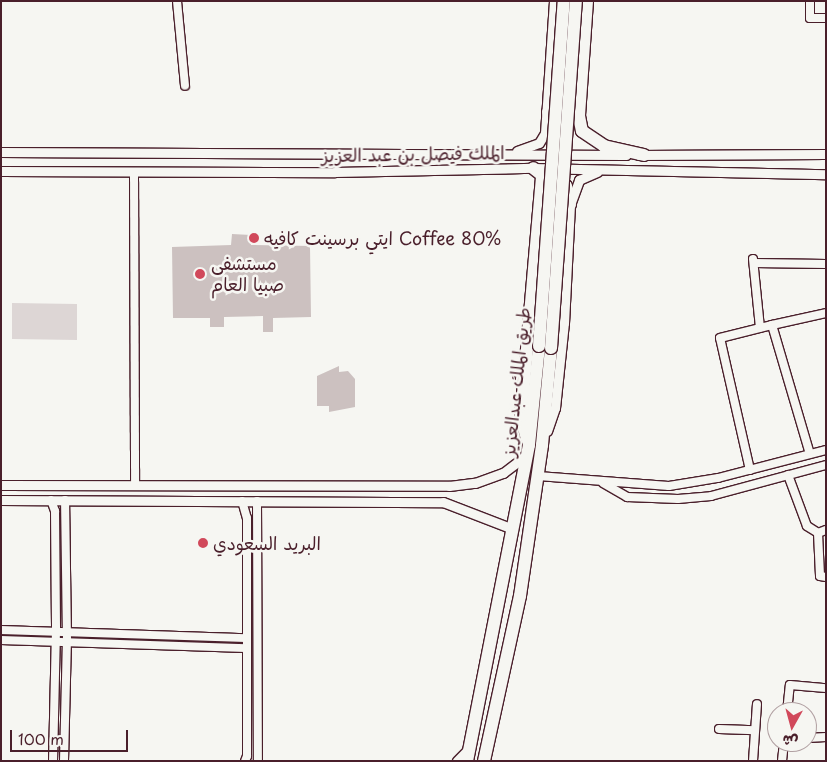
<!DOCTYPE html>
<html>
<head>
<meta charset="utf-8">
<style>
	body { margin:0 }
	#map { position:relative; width:827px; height:762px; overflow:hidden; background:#f6f6f2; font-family:"Playpen Sans","Playpen Sans Arabic",sans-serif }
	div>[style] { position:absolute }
	.green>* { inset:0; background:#ddd6d5 }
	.building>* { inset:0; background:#ccc1c0 }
	.roads { filter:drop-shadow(1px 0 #4a1f2b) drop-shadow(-1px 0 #4a1f2b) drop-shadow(0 1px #4a1f2b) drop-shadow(0 -1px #4a1f2b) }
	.minor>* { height:8px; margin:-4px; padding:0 4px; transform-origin:4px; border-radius:4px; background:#f6f6f2 }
	.tertiary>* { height:9px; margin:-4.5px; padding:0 4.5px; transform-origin:4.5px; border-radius:4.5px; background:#f6f6f2 }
	.trunk>* { height:12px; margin:-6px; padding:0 6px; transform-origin:6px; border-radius:6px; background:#f6f6f2 }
	.bridges { filter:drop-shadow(1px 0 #4a1f2b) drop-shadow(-1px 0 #4a1f2b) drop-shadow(0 1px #4a1f2b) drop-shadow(0 -1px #4a1f2b) }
	.trunk-bridge>* { height:12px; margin:-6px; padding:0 6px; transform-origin:6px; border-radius:6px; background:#f6f6f2 }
	.dots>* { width:14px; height:14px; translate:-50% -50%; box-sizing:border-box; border:2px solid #f6f6f2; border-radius:50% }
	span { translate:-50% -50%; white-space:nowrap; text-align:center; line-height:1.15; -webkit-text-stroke:5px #f6f6f2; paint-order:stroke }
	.street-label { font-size:18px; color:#4a1f2b }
	.poi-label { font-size:18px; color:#4a1f2b }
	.left { translate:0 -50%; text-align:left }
	.frame { position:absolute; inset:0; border:2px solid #4a1f2b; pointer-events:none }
	.north { position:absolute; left:767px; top:702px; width:50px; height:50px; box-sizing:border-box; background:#f6f6f2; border:1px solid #b1a0a2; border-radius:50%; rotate:187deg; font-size:14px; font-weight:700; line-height:20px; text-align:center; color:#4a1f2b }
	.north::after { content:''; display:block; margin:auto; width:18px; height:22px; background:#d1495b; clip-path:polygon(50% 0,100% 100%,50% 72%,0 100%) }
	.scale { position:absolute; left:10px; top:730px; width:118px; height:22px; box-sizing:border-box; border:2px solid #4a1f2b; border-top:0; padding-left:6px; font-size:15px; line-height:18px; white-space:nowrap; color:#4a1f2b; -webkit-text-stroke:4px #f6f6f2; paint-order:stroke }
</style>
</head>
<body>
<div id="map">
	<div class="green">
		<i style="clip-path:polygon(12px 303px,77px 304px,77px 340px,12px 339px)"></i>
	</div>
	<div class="building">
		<i style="clip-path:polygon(232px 234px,251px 235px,251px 245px,310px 246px,311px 317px,273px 318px,273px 332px,263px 332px,263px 316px,224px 317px,224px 327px,210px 327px,210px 318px,173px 318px,172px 247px,231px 245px)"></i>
		<i style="clip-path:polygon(339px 366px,339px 372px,348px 371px,355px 379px,355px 407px,329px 412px,329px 406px,317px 406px,317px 376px)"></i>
	</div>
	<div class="roads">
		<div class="minor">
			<i style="left:177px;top:1px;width:85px;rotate:84.6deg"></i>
			<i style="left:810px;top:1px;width:17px;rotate:90deg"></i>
			<i style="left:810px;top:18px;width:16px"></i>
			<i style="left:134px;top:172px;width:314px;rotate:89.8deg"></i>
			<i style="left:753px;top:259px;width:69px;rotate:84.2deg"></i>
			<i style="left:754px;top:263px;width:72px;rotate:0.8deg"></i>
			<i style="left:772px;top:325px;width:55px;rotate:-12.5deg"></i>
			<i style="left:750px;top:470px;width:135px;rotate:-102.8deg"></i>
			<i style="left:720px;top:338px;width:54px;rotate:-14deg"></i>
			<i style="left:772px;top:325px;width:134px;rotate:73.6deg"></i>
			<i style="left:788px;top:475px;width:54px;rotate:69.6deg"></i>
			<i style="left:807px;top:526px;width:13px;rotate:32deg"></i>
			<i style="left:818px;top:533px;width:9px;rotate:-21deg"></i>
			<i style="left:538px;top:476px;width:131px;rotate:4.4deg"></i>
			<i style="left:669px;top:486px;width:50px;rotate:-9.3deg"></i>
			<i style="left:718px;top:478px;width:112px;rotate:-14.5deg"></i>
			<i style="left:603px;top:483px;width:28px;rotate:30deg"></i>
			<i style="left:627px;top:497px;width:51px;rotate:2.2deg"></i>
			<i style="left:678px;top:499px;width:33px;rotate:-5deg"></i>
			<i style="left:711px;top:496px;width:119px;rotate:-15.1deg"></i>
			<i style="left:51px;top:500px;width:12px;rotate:70deg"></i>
			<i style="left:55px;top:511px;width:119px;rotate:89.5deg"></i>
			<i style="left:56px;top:630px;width:131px;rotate:91.3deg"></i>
			<i style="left:242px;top:501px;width:18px;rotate:74deg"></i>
			<i style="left:247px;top:518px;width:238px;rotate:90deg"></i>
			<i style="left:247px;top:756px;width:5px;rotate:112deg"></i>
			<i style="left:257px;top:501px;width:260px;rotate:89.8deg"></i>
			<i style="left:818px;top:533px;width:43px;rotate:87.3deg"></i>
			<i style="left:820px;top:576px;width:6px;rotate:9deg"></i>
			<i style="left:1px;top:630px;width:245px;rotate:1.9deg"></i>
			<i style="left:1px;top:640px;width:245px;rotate:1.9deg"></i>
			<i style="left:787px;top:712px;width:27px;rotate:-84deg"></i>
			<i style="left:790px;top:685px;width:36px;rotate:5deg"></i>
			<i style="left:719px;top:729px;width:36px;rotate:2deg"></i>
			<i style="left:807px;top:738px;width:19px;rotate:-3deg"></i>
			<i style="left:64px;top:761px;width:121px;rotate:-88.6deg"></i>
			<i style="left:67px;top:640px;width:140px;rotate:-90.8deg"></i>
			<i style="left:457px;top:761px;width:16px;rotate:-45deg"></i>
			<i style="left:753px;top:761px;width:57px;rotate:-86deg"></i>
			<i style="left:782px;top:761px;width:19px;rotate:-84deg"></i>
		</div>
		<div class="tertiary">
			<i style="left:517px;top:151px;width:23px;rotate:-20deg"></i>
			<i style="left:539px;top:143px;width:12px;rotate:-59deg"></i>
			<i style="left:545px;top:133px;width:132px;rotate:-86.1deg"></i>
			<i style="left:1px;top:152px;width:625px;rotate:0.28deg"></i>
			<i style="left:639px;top:155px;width:187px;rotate:-0.3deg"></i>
			<i style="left:1px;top:171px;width:334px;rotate:0.2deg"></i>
			<i style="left:335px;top:172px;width:198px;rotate:-1.2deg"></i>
			<i style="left:533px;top:168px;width:293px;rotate:1.2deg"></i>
			<i style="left:547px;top:431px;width:24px;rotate:-71deg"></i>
			<i style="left:555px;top:408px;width:85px;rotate:-84deg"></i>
			<i style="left:564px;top:323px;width:118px;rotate:-87.1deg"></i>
			<i style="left:570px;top:205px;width:27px;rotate:-70deg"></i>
			<i style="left:579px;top:180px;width:20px;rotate:-24deg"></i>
			<i style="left:1px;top:485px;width:448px;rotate:0.1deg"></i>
			<i style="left:449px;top:486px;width:26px;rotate:-7deg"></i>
			<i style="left:475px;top:483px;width:30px;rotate:-20deg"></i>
			<i style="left:503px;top:473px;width:30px;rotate:-37deg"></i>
			<i style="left:1px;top:500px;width:442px;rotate:0.3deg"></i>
			<i style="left:443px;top:502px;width:75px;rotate:21.1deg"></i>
		</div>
		<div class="trunk">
			<i style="left:587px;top:1px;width:115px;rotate:94deg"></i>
			<i style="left:579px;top:116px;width:15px;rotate:79deg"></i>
			<i style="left:582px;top:131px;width:27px;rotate:34deg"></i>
			<i style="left:604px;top:146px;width:41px;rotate:12.7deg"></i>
			<i style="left:548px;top:112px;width:14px;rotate:78deg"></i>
			<i style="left:551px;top:126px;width:9px;rotate:36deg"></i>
			<i style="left:557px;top:183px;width:9px;rotate:18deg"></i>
			<i style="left:566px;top:186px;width:19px;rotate:78deg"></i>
			<i style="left:527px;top:439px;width:23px;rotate:-105deg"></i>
			<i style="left:521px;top:417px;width:243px;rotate:-85deg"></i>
			<i style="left:542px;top:175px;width:11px;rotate:-142deg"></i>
			<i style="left:467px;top:761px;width:322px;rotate:-78.9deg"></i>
			<i style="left:529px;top:445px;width:100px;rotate:-84.2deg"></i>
			<i style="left:484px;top:761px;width:169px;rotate:-77.7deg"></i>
			<i style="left:520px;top:596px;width:153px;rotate:-81.7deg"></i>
			<i style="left:542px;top:445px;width:97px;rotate:-84.7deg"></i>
		</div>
	</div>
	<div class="bridges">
		<div class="trunk-bridge">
			<i style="left:539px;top:346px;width:346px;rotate:-85.9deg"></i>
			<i style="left:551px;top:348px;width:348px;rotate:-85.9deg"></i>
		</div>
	</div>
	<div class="dots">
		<i style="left:254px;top:238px;background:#d1495b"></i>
		<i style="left:200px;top:274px;background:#d1495b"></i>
		<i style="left:203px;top:543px;background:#d1495b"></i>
	</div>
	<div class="street-label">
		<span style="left:413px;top:154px;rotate:-1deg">الملك فيصل بن عبد العزيز</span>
		<span style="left:516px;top:382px;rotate:-84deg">طريق الملك عبدالعزيز</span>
	</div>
	<div class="poi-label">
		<span class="left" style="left:264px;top:238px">ايتي برسينت كافيه Coffee 80%</span>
		<span class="left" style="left:211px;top:274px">مستشفى<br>صبيا العام</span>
		<span class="left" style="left:213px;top:543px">البريد السعودي</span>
	</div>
	<div class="frame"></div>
	<div class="north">ش</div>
	<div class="scale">100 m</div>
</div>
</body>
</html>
